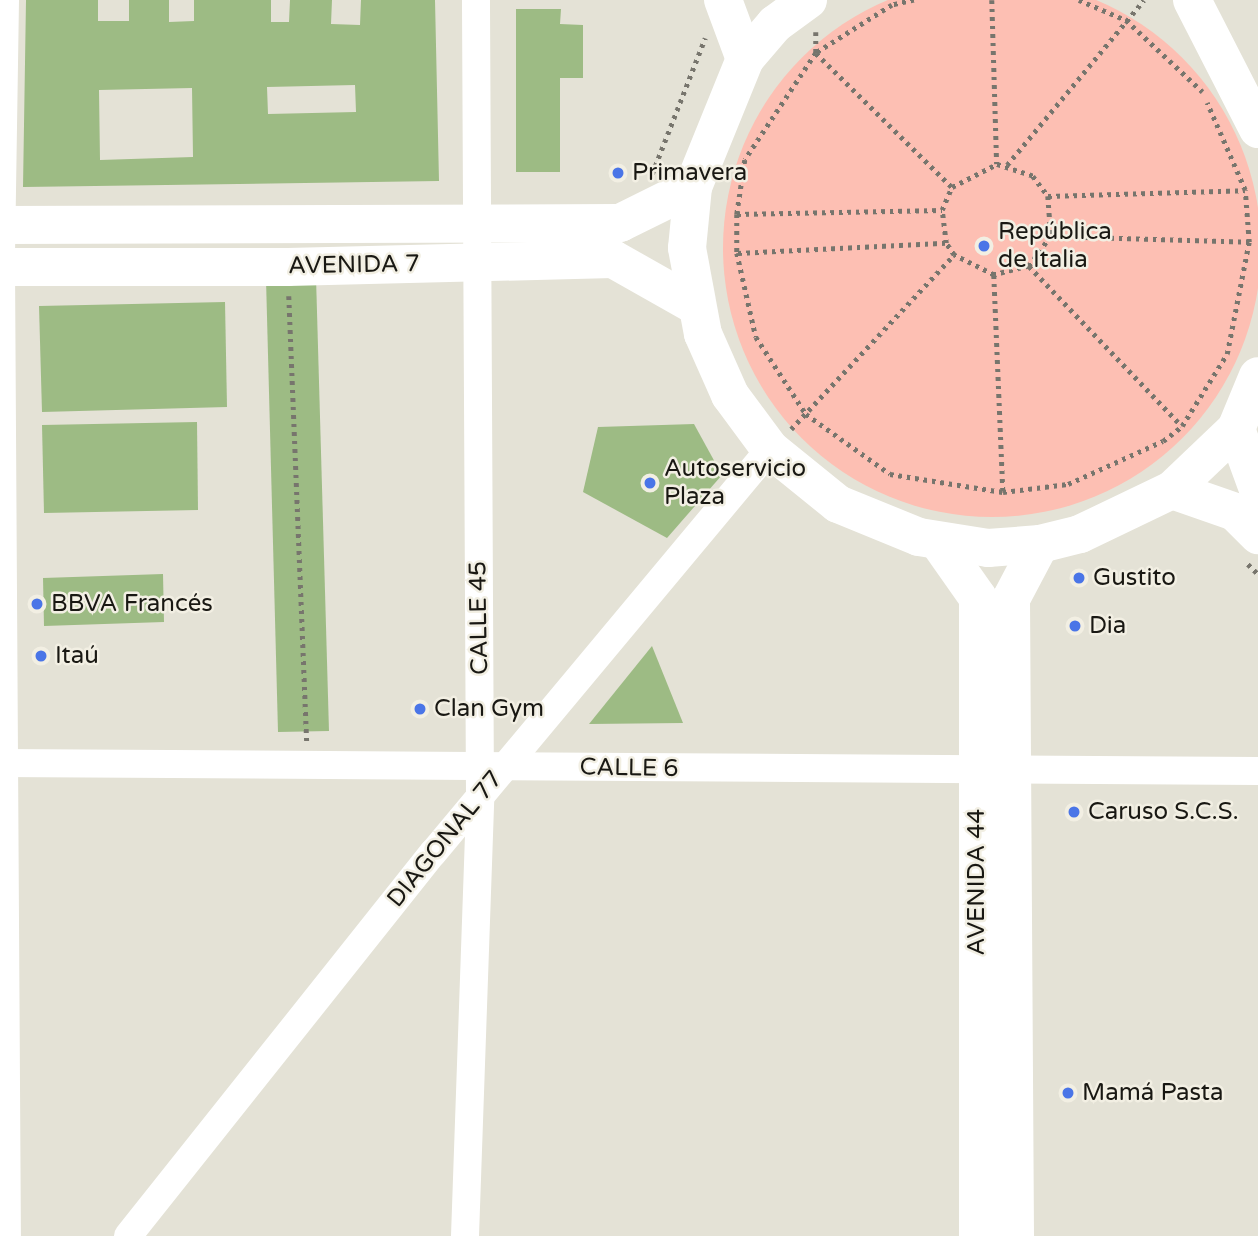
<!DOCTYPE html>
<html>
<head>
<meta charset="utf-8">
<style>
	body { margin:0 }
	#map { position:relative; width:1258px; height:1236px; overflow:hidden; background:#e4e2d6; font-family:"Varela Round",sans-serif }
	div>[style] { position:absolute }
	.green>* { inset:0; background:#fdbfb3 }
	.round { border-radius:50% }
	.building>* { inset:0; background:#9dbb84 }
	.path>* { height:4.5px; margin-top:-2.25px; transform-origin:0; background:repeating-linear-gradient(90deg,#77756d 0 3.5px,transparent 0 8.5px) }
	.street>* { height:28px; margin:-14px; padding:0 14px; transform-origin:14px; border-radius:14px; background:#fff }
	.primary>* { height:38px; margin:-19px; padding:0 19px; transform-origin:19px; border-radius:19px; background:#fff }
	.dots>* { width:19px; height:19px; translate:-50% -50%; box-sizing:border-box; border:4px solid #f2efe3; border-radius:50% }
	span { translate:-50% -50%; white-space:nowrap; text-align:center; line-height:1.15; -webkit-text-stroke:5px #f2efe3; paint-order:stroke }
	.poi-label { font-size:24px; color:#191813 }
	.left { translate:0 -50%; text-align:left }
	.street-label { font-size:24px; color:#191813 }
</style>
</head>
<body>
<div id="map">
	<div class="green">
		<i class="round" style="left:723px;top:-21px;width:538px;height:538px"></i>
	</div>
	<div class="building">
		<i style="clip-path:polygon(evenodd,26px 0,98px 0,98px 21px,129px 21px,129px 0,169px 0,169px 22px,194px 21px,194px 0,271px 0,271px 22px,289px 22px,290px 0,332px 0,331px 24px,360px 25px,361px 0,435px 0,439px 181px,23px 187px,26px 0,355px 85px,356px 112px,268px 114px,267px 87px,355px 85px,26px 0,192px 88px,193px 157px,100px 160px,99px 90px,192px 88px)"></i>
		<i style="clip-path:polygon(516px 9px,561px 9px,560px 24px,583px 25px,583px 78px,560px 78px,560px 172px,516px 172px)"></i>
		<i style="clip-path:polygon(316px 277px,329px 731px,278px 732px,266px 279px)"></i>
		<i style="clip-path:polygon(225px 302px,227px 407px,42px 412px,39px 306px)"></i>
		<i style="clip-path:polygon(197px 422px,198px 510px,44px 513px,42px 425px)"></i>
		<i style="clip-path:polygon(694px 424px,722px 475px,667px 538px,583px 492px,598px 427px)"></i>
		<i style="clip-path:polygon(163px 574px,164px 622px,44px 626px,43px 578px)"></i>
		<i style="clip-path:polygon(652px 646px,683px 723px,589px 724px)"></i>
	</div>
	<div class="path">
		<i style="left:914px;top:0;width:23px;rotate:167deg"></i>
		<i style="left:892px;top:5px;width:90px;rotate:147.7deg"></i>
		<i style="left:816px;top:53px;width:128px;rotate:123.6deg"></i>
		<i style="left:745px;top:160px;width:55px;rotate:98.4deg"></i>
		<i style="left:737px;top:214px;width:39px;rotate:90deg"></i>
		<i style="left:737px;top:253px;width:86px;rotate:77.3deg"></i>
		<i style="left:756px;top:337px;width:92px;rotate:57deg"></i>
		<i style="left:806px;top:414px;width:103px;rotate:35.5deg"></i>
		<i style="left:890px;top:474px;width:114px;rotate:9.1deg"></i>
		<i style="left:1003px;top:492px;width:65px;rotate:-7deg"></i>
		<i style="left:1068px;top:484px;width:104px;rotate:-24.4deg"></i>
		<i style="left:1163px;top:441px;width:24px;rotate:-38deg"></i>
		<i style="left:1182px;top:426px;width:85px;rotate:-58deg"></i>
		<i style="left:1227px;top:354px;width:114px;rotate:-78.9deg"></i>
		<i style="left:1249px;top:242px;width:52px;rotate:-94.4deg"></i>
		<i style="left:1245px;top:190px;width:95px;rotate:-113.6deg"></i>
		<i style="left:992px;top:0;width:164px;rotate:88.3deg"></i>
		<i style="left:1079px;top:0;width:51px;rotate:23.1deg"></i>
		<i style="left:1126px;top:20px;width:105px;rotate:43.1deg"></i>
		<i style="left:816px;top:32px;width:21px;rotate:90deg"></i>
		<i style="left:816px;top:53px;width:191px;rotate:44.6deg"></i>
		<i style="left:1007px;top:165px;width:214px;rotate:-50.3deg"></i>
		<i style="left:652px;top:174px;width:146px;rotate:-68.7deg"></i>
		<i style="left:1048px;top:196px;width:197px;rotate:-1.7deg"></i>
		<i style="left:737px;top:214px;width:205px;rotate:-1.1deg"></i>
		<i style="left:1051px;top:236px;width:198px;rotate:1.7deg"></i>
		<i style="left:738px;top:253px;width:208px;rotate:-2.8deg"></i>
		<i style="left:1029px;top:266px;width:221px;rotate:46.3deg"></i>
		<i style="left:994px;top:275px;width:45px;rotate:-153.4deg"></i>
		<i style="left:954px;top:255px;width:14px;rotate:-124deg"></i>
		<i style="left:946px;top:243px;width:33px;rotate:-97deg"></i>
		<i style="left:942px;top:210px;width:25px;rotate:-67deg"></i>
		<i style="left:952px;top:187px;width:51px;rotate:-27.1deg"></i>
		<i style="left:997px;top:164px;width:38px;rotate:18deg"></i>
		<i style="left:1033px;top:176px;width:25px;rotate:53deg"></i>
		<i style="left:1048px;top:196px;width:40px;rotate:85.7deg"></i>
		<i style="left:1051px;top:236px;width:37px;rotate:126deg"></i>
		<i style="left:1029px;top:266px;width:36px;rotate:166deg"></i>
		<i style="left:994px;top:275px;width:217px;rotate:87.6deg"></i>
		<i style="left:289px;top:296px;width:446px;rotate:87.7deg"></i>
		<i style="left:791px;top:429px;width:238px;rotate:-46.9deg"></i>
		<i style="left:1248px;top:564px;width:14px;rotate:45deg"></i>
	</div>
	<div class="street">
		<i style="left:5px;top:0;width:267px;rotate:90.9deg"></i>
		<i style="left:1px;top:267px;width:969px;rotate:89.65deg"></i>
		<i style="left:0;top:763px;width:1258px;rotate:0.36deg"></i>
		<i style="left:128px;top:1236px;width:490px;rotate:-51.5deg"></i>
		<i style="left:433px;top:853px;width:526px;rotate:-50.17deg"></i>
		<i style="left:465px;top:1236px;width:440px;rotate:-88deg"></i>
		<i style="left:480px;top:796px;width:796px;rotate:-90.29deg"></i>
	</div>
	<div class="primary">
		<i style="left:723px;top:0;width:63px;rotate:69.6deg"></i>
		<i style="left:808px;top:0;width:41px;rotate:144deg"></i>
		<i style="left:775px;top:24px;width:46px;rotate:130.6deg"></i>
		<i style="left:745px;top:59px;width:138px;rotate:112.1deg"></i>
		<i style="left:693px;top:187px;width:61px;rotate:95.6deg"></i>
		<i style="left:687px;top:248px;width:87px;rotate:79.5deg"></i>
		<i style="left:703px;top:334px;width:67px;rotate:66.1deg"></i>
		<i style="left:730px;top:395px;width:67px;rotate:53.5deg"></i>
		<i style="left:770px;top:449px;width:87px;rotate:39deg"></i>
		<i style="left:838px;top:504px;width:87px;rotate:22.2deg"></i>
		<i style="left:919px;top:537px;width:70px;rotate:9.1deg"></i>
		<i style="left:988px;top:548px;width:52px;rotate:-4.4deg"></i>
		<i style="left:1040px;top:544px;width:41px;rotate:-14deg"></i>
		<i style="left:1080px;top:534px;width:102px;rotate:-25.6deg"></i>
		<i style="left:1172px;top:490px;width:88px;rotate:-43.6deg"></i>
		<i style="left:1236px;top:429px;width:57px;rotate:-67.5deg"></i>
		<i style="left:1192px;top:0;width:145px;rotate:62.9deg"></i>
		<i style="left:0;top:225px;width:620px;rotate:-0.18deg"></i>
		<i style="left:620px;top:223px;width:81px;rotate:-26.3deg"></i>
		<i style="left:0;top:267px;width:288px"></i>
		<i style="left:288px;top:267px;width:325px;rotate:-1.4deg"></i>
		<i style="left:613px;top:259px;width:95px;rotate:29.5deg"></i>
		<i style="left:1236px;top:429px;width:64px;rotate:69.9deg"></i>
		<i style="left:1172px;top:490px;width:67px;rotate:19.2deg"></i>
		<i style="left:1235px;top:512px;width:33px;rotate:45deg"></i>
		<i style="left:938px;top:541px;width:70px;rotate:54.9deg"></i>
		<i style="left:978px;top:598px;width:638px;rotate:90deg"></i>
		<i style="left:1015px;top:1236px;width:637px;rotate:-90.36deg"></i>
		<i style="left:1011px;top:599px;width:62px;rotate:-62.2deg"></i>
	</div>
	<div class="dots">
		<i style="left:618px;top:173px;background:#4a75e7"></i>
		<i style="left:984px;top:246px;background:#4a75e7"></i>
		<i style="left:650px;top:483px;background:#4a75e7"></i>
		<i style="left:1079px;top:578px;background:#4a75e7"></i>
		<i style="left:37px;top:604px;background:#4a75e7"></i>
		<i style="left:1075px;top:626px;background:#4a75e7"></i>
		<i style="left:41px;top:656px;background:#4a75e7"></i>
		<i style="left:420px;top:709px;background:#4a75e7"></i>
		<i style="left:1074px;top:812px;background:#4a75e7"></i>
		<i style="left:1068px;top:1093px;background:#4a75e7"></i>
	</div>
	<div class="poi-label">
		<span class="left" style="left:632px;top:173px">Primavera</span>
		<span class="left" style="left:998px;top:246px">República<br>de Italia</span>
		<span class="left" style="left:664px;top:483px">Autoservicio<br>Plaza</span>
		<span class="left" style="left:1093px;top:578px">Gustito</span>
		<span class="left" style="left:51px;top:604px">BBVA Francés</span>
		<span class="left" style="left:1089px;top:626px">Dia</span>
		<span class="left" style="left:55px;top:656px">Itaú</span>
		<span class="left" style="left:434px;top:709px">Clan Gym</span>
		<span class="left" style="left:1088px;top:812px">Caruso S.C.S.</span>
		<span class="left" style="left:1082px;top:1093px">Mamá Pasta</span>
	</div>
	<div class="street-label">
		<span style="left:354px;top:265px;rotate:-1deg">AVENIDA 7</span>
		<span style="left:479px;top:618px;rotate:-91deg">CALLE 45</span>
		<span style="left:629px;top:768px;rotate:1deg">CALLE 6</span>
		<span style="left:445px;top:839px;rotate:-51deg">DIAGONAL 77</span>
		<span style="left:977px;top:882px;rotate:-90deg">AVENIDA 44</span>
	</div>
</div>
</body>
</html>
